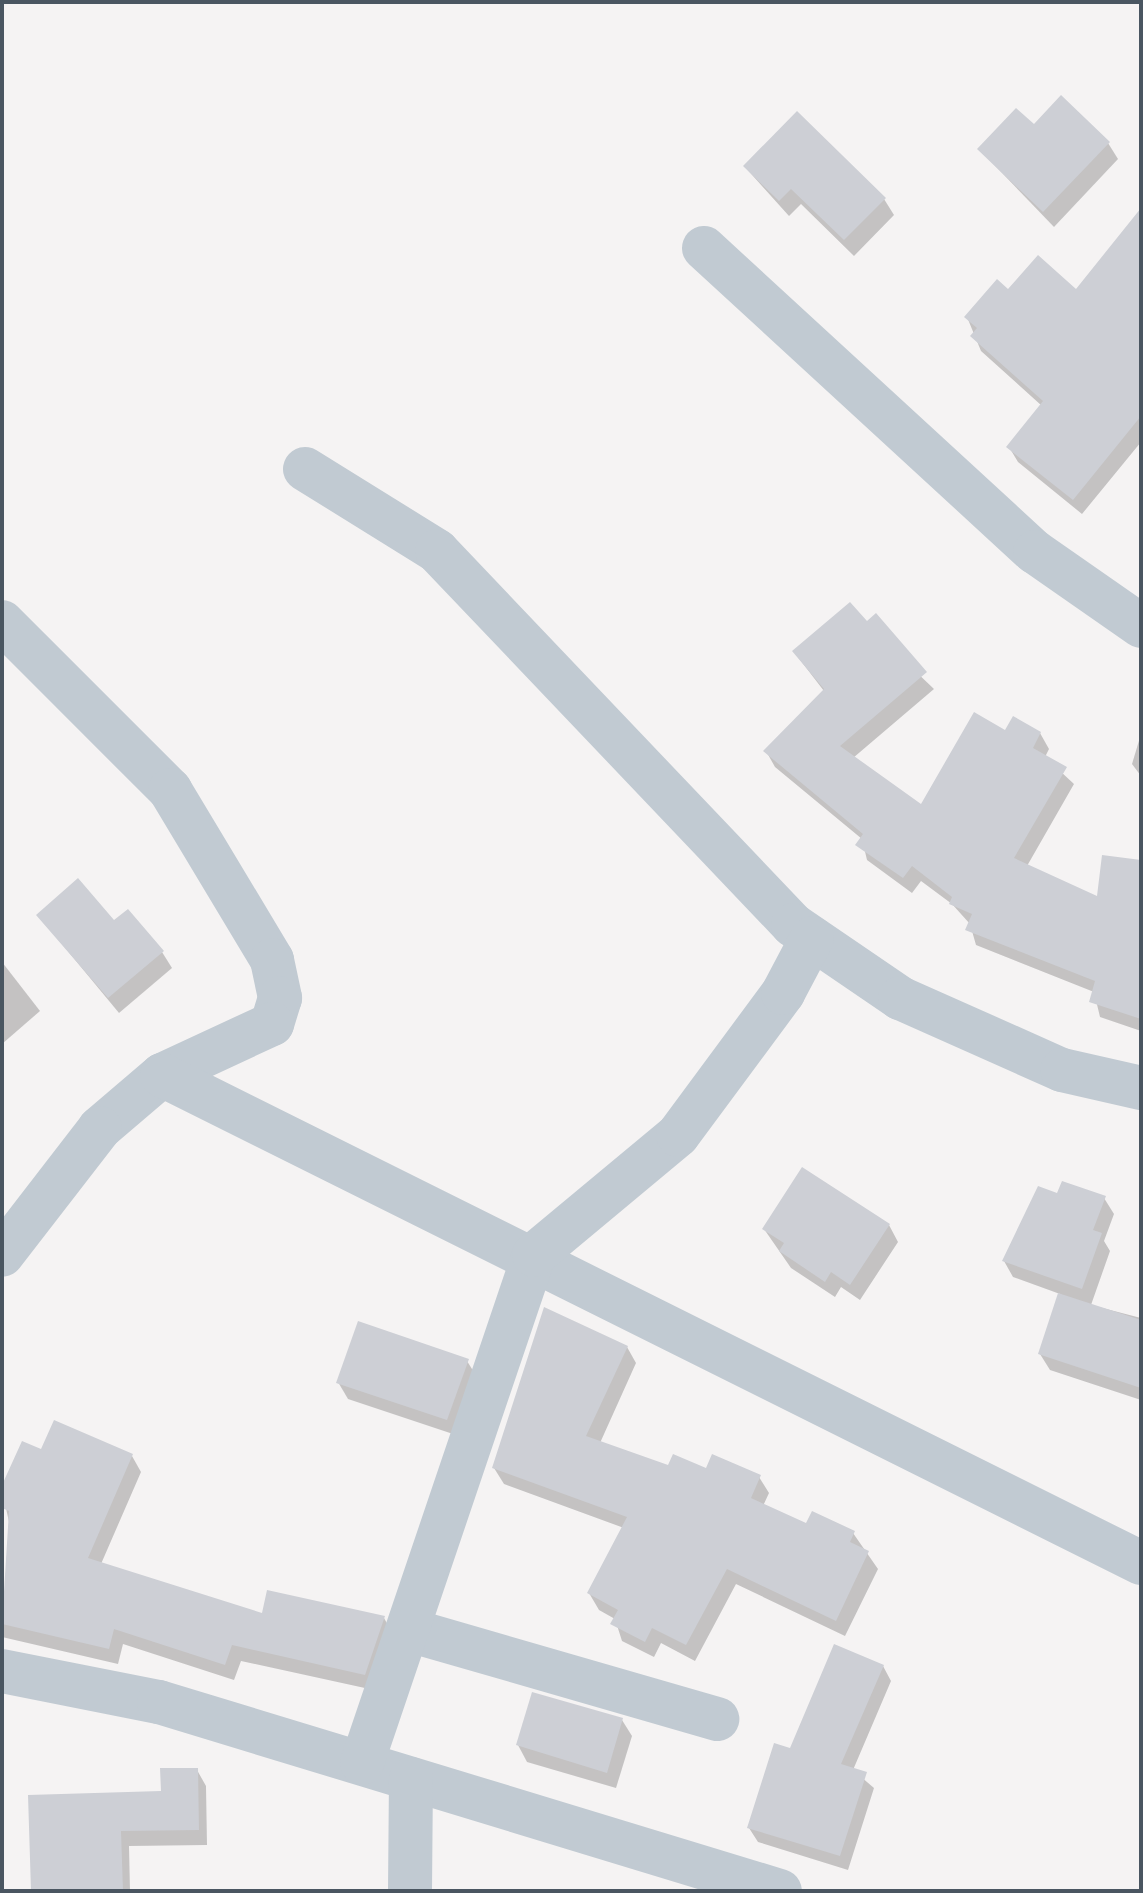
<!DOCTYPE html>
<html>
<head>
<meta charset="utf-8">
<style>
	body { margin:0 }
	#map { position:relative; width:1143px; height:1893px; overflow:hidden; background:#f5f3f3; font-family:Inter,sans-serif }
	div>[style] { position:absolute }
	.shadow>* { inset:0; background:#0003 }
	.building>* { inset:0; background:#cdcfd5 }
	.minor>* { height:44px; margin:-22px; padding:0 22px; transform-origin:22px; border-radius:22px; background:#c1cad2 }
	span { translate:-50% -50%; white-space:nowrap; text-align:center; line-height:1.15; -webkit-text-stroke:7px #fff; paint-order:stroke }
	.frame { position:absolute; inset:0; border:4px solid #4a5661; pointer-events:none }
</style>
</head>
<body>
<div id="map">
	<div class="shadow">
		<i style="clip-path:polygon(1034px 127px,1108px 143px,1118px 159px,1054px 227px,979px 149px)"></i>
		<i style="clip-path:polygon(745px 167px,884px 199px,894px 215px,854px 256px,801px 204px,789px 216px)"></i>
		<i style="clip-path:polygon(1141px 231px,1141px 442px,1082px 514px,1018px 462px,1009px 447px,1042px 406px,981px 351px,967px 317px,1008px 292px,1076px 292px)"></i>
		<i style="clip-path:polygon(866px 624px,934px 689px,853px 758px,921px 807px,1006px 732px,1040px 733px,1049px 749px,1045px 757px,1074px 784px,1027px 866px,1098px 899px,1141px 865px,1141px 1031px,1100px 1017px,1094px 992px,976px 945px,970px 924px,952px 904px,921px 881px,912px 893px,867px 860px,862px 839px,775px 767px,766px 751px,824px 691px,794px 652px)"></i>
		<i style="clip-path:polygon(1141px 734px,1141px 776px,1132px 764px)"></i>
		<i style="clip-path:polygon(38px 915px,114px 923px,162px 952px,172px 968px,119px 1013px)"></i>
		<i style="clip-path:polygon(2px 962px,40px 1011px,2px 1044px)"></i>
		<i style="clip-path:polygon(1058px 1196px,1104px 1198px,1114px 1214px,1104px 1241px,1110px 1251px,1091px 1305px,1141px 1318px,1141px 1400px,1050px 1370px,1040px 1354px,1060px 1294px,1013px 1277px,1004px 1261px)"></i>
		<i style="clip-path:polygon(889px 1225px,898px 1242px,860px 1300px,841px 1287px,835px 1297px,791px 1268px,764px 1229px)"></i>
		<i style="clip-path:polygon(627px 1347px,636px 1363px,600px 1443px,669px 1467px,759px 1477px,769px 1493px,763px 1506px,807px 1526px,853px 1533px,878px 1569px,845px 1636px,736px 1584px,695px 1661px,661px 1643px,654px 1657px,622px 1641px,615px 1619px,599px 1610px,589px 1593px,624px 1528px,504px 1484px,494px 1468px)"></i>
		<i style="clip-path:polygon(467px 1361px,477px 1377px,456px 1435px,348px 1399px,338px 1382px)"></i>
		<i style="clip-path:polygon(42px 1451px,132px 1456px,141px 1472px,101px 1564px,264px 1615px,384px 1618px,393px 1634px,374px 1690px,241px 1661px,234px 1680px,123px 1644px,118px 1664px,2px 1637px,9px 1522px,2px 1490px)"></i>
		<i style="clip-path:polygon(883px 1666px,891px 1681px,853px 1770px,874px 1788px,848px 1870px,758px 1842px,749px 1828px,791px 1750px)"></i>
		<i style="clip-path:polygon(622px 1720px,632px 1736px,616px 1788px,527px 1762px,518px 1745px)"></i>
		<i style="clip-path:polygon(197px 1770px,206px 1786px,207px 1845px,129px 1846px,130px 1891px,33px 1891px)"></i>
	</div>
	<div class="building">
		<i style="clip-path:polygon(1061px 95px,1110px 142px,1043px 212px,977px 149px,1016px 108px,1034px 124px)"></i>
		<i style="clip-path:polygon(797px 111px,886px 198px,844px 240px,791px 189px,779px 201px,743px 166px)"></i>
		<i style="clip-path:polygon(1141px 208px,1141px 416px,1073px 500px,1006px 447px,1043px 401px,970px 336px,977px 328px,964px 317px,997px 279px,1008px 289px,1038px 255px,1076px 289px)"></i>
		<i style="clip-path:polygon(850px 602px,867px 621px,876px 613px,927px 672px,840px 746px,921px 804px,974px 712px,1005px 730px,1013px 716px,1041px 732px,1033px 748px,1067px 767px,1014px 858px,1097px 896px,1102px 855px,1141px 860px,1141px 1019px,1089px 1002px,1095px 981px,965px 930px,972px 914px,949px 904px,952px 897px,912px 866px,903px 878px,855px 845px,863px 834px,763px 751px,824px 689px,792px 651px)"></i>
		<i style="clip-path:polygon(78px 878px,114px 920px,128px 909px,164px 951px,108px 998px,36px 915px)"></i>
		<i style="clip-path:polygon(802px 1167px,890px 1224px,850px 1285px,831px 1272px,825px 1282px,779px 1251px,784px 1243px,762px 1229px)"></i>
		<i style="clip-path:polygon(1062px 1181px,1106px 1196px,1093px 1230px,1102px 1233px,1082px 1289px,1002px 1261px,1038px 1186px,1057px 1193px)"></i>
		<i style="clip-path:polygon(1058px 1293px,1141px 1320px,1141px 1388px,1038px 1354px)"></i>
		<i style="clip-path:polygon(544px 1307px,628px 1346px,586px 1436px,668px 1465px,673px 1454px,706px 1468px,712px 1454px,761px 1475px,751px 1498px,806px 1523px,812px 1511px,855px 1531px,850px 1542px,869px 1551px,836px 1621px,727px 1569px,686px 1645px,652px 1628px,645px 1642px,610px 1624px,618px 1610px,587px 1593px,627px 1517px,492px 1468px)"></i>
		<i style="clip-path:polygon(358px 1321px,469px 1359px,447px 1420px,336px 1383px)"></i>
		<i style="clip-path:polygon(54px 1420px,133px 1454px,88px 1558px,262px 1613px,267px 1590px,385px 1616px,365px 1675px,232px 1645px,225px 1665px,114px 1629px,109px 1649px,2px 1624px,9px 1511px,2px 1508px,2px 1485px,22px 1441px,41px 1449px)"></i>
		<i style="clip-path:polygon(834px 1644px,884px 1665px,841px 1764px,867px 1772px,840px 1856px,747px 1828px,774px 1743px,790px 1748px)"></i>
		<i style="clip-path:polygon(532px 1692px,623px 1718px,607px 1773px,516px 1745px)"></i>
		<i style="clip-path:polygon(160px 1768px,198px 1768px,199px 1830px,121px 1831px,123px 1891px,31px 1891px,28px 1795px,161px 1791px)"></i>
	</div>
	<div class="minor">
		<i style="left:704px;top:248px;width:449px;rotate:42.6deg"></i>
		<i style="left:1035px;top:552px;width:129px;rotate:34.9deg"></i>
		<i style="left:305px;top:469px;width:155px;rotate:31.8deg"></i>
		<i style="left:437px;top:551px;width:516px;rotate:46.41deg"></i>
		<i style="left:793px;top:925px;width:130px;rotate:34.3deg"></i>
		<i style="left:900px;top:998px;width:177px;rotate:24deg"></i>
		<i style="left:1062px;top:1070px;width:81px;rotate:12.8deg"></i>
		<i style="left:2px;top:622px;width:238px;rotate:45deg"></i>
		<i style="left:170px;top:790px;width:198px;rotate:59deg"></i>
		<i style="left:272px;top:960px;width:39px;rotate:78deg"></i>
		<i style="left:280px;top:998px;width:27px;rotate:107deg"></i>
		<i style="left:272px;top:1024px;width:121px;rotate:155.1deg"></i>
		<i style="left:162px;top:1075px;width:82px;rotate:139.5deg"></i>
		<i style="left:100px;top:1128px;width:160px;rotate:127.7deg"></i>
		<i style="left:162px;top:1075px;width:1094px;rotate:26.49deg"></i>
		<i style="left:409px;top:1630px;width:321px;rotate:16.1deg"></i>
		<i style="left:2px;top:1671px;width:160px;rotate:11.2deg"></i>
		<i style="left:159px;top:1702px;width:649px;rotate:16.93deg"></i>
		<i style="left:362px;top:1763px;width:536px;rotate:-71.29deg"></i>
		<i style="left:534px;top:1255px;width:187px;rotate:-39.8deg"></i>
		<i style="left:678px;top:1135px;width:177px;rotate:-53.5deg"></i>
		<i style="left:783px;top:993px;width:62px;rotate:-62.2deg"></i>
		<i style="left:410px;top:1891px;width:112px;rotate:-89.5deg"></i>
	</div>
	<div class="frame"></div>
</div>
</body>
</html>
